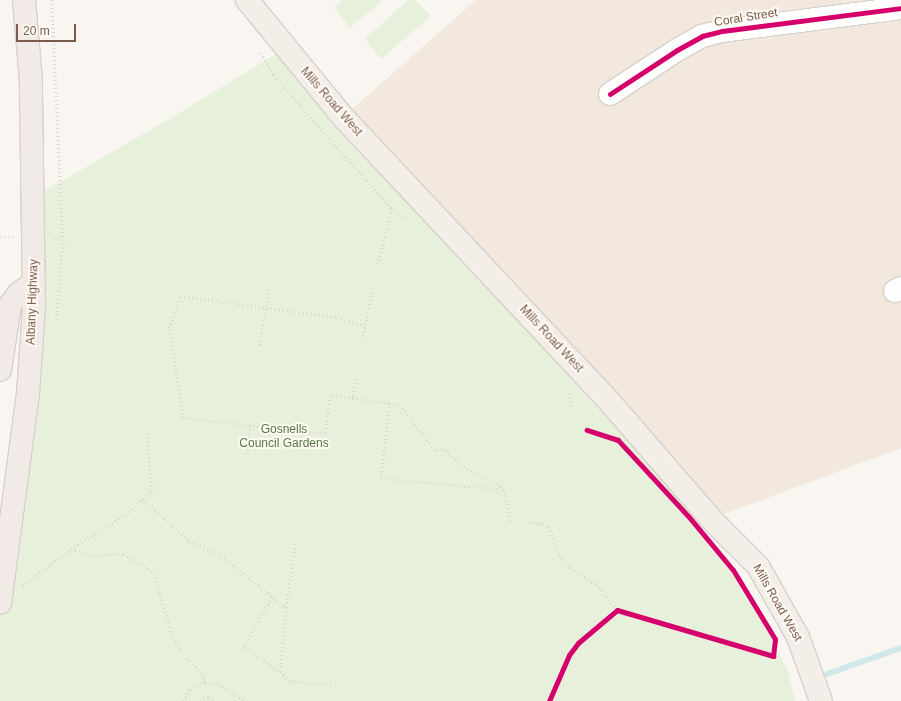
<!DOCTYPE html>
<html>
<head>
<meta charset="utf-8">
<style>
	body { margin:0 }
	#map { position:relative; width:901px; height:701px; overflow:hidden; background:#f9f5f0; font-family:Helvetica,sans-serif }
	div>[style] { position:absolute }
	.residential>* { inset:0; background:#f2e8de }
	.green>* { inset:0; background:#e7f0db }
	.stream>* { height:6px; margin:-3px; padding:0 3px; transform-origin:3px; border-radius:3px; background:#d0e8ea }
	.path>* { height:2.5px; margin-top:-1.25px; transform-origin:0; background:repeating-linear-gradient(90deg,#dcd5d0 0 1px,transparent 0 4px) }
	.roads { filter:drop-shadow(1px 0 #d7d1cb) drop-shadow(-1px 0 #d7d1cb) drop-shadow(0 1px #d7d1cb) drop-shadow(0 -1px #d7d1cb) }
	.minor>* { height:22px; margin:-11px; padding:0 11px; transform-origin:11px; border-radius:11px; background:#fefefd }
	.major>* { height:22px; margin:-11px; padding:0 11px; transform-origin:11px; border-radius:11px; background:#f3eee8 }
	.highway>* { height:22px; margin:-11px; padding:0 11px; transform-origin:11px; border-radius:11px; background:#f2eae7 }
	.cycleway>* { height:5px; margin:-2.5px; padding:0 2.5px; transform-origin:2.5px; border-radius:2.5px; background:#d6006c }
	span { translate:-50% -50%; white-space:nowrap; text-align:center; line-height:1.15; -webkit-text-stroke:4px #fffaf3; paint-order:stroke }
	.street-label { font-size:12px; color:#7a5c4d }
	.park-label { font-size:12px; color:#537a41 }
	.scale { position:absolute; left:16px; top:24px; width:60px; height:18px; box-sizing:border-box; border:2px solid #7a5c4d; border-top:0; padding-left:5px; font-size:12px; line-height:14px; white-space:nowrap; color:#7a5c4d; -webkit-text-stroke:3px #fffaf3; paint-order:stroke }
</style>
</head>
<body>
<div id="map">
	<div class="residential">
		<i style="clip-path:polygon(476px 0,901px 0,901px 448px,711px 519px,343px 117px)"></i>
	</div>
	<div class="green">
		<i style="clip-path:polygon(343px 0,383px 0,350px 28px,334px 8px)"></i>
		<i style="clip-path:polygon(408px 0,415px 0,431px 16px,381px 59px,365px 39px)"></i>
		<i style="clip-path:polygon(281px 51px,634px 435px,754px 605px,787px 669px,795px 701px,0 701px,0 615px,34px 283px,34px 197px,166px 121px)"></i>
	</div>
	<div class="stream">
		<i style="left:827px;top:674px;width:78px;rotate:-19.4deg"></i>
	</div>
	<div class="path">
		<i style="left:52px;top:0;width:240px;rotate:87.4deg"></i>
		<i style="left:63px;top:240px;width:10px;rotate:-174deg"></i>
		<i style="left:261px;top:53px;width:26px;rotate:59deg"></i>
		<i style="left:274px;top:75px;width:179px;rotate:48.6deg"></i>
		<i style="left:392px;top:209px;width:58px;rotate:104deg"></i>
		<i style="left:392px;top:209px;width:17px;rotate:31deg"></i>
		<i style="left:0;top:237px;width:13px"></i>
		<i style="left:56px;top:320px;width:80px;rotate:-85deg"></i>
		<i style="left:362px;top:340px;width:56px;rotate:-78.7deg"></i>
		<i style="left:259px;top:345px;width:58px;rotate:-80deg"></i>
		<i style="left:356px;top:379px;width:19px;rotate:99deg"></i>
		<i style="left:353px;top:398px;width:23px;rotate:-175deg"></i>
		<i style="left:330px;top:396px;width:38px;rotate:96deg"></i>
		<i style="left:326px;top:434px;width:144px;rotate:-173.6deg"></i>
		<i style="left:183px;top:418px;width:91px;rotate:-98.8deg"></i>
		<i style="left:169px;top:328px;width:34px;rotate:-71deg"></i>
		<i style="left:180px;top:296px;width:158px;rotate:7.6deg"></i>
		<i style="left:337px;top:317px;width:28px;rotate:18deg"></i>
		<i style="left:569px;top:390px;width:17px;rotate:83deg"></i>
		<i style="left:353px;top:398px;width:48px;rotate:8.5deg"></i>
		<i style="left:400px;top:405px;width:58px;rotate:52deg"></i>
		<i style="left:436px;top:451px;width:8px;rotate:-23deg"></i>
		<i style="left:443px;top:448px;width:28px;rotate:42deg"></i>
		<i style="left:464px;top:467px;width:42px;rotate:27.2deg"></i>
		<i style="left:501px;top:486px;width:11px;rotate:63deg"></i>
		<i style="left:506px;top:496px;width:25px;rotate:79deg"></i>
		<i style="left:390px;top:403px;width:76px;rotate:96.8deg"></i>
		<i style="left:381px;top:478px;width:116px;rotate:5.5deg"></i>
		<i style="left:496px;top:489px;width:6px;rotate:-31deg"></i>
		<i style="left:247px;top:454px;width:28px;rotate:-84deg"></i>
		<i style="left:143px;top:499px;width:62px;rotate:42.4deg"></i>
		<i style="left:189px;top:541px;width:35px;rotate:24deg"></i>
		<i style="left:221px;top:555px;width:84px;rotate:39.2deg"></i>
		<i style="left:286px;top:608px;width:71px;rotate:-81.9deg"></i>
		<i style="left:529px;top:522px;width:14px;rotate:8deg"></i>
		<i style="left:543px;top:524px;width:7px;rotate:27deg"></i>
		<i style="left:549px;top:527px;width:30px;rotate:70deg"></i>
		<i style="left:559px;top:555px;width:18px;rotate:47deg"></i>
		<i style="left:571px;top:568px;width:30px;rotate:33deg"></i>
		<i style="left:596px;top:584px;width:33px;rotate:51deg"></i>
		<i style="left:71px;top:549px;width:20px;rotate:18deg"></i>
		<i style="left:90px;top:555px;width:34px;rotate:-2deg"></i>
		<i style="left:124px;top:554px;width:36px;rotate:32deg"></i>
		<i style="left:154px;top:573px;width:68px;rotate:73.7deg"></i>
		<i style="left:173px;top:638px;width:20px;rotate:57deg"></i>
		<i style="left:184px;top:655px;width:27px;rotate:45deg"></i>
		<i style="left:203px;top:674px;width:8px;rotate:76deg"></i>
		<i style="left:205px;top:682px;width:17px;rotate:152deg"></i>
		<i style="left:190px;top:690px;width:13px;rotate:119deg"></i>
		<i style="left:23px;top:585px;width:60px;rotate:-36.9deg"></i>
		<i style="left:71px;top:549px;width:72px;rotate:-32.6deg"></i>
		<i style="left:132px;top:510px;width:27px;rotate:-45deg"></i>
		<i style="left:151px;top:491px;width:59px;rotate:-93.9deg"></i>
		<i style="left:272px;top:597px;width:57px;rotate:119.2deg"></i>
		<i style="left:244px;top:647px;width:44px;rotate:34.8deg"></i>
		<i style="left:280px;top:672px;width:64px;rotate:-84.6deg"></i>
		<i style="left:280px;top:672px;width:13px;rotate:42deg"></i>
		<i style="left:290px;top:681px;width:43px;rotate:5.3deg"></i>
		<i style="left:205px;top:682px;width:14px;rotate:8deg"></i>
		<i style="left:219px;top:684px;width:31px;rotate:33deg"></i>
		<i style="left:200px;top:701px;width:10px;rotate:-24deg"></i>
		<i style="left:209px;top:697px;width:8px;rotate:30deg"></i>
	</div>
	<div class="roads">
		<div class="minor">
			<i style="left:610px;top:94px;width:80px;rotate:-33.3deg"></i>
			<i style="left:677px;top:50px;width:29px;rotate:-29deg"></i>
			<i style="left:702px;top:36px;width:21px;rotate:-14deg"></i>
			<i style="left:722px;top:31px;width:180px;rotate:-7.3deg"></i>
			<i style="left:895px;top:291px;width:7px;rotate:-27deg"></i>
		</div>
		<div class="major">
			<i style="left:247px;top:0;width:151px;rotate:50.6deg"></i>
			<i style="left:343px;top:117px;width:388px;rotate:46.9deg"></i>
			<i style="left:608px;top:400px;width:157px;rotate:49.1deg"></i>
			<i style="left:711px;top:519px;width:66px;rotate:45deg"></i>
			<i style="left:758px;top:566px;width:81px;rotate:60.6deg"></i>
			<i style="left:798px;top:637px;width:68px;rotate:70.2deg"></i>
		</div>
		<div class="highway">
			<i style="left:0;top:370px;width:66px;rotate:-81.3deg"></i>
			<i style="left:10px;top:305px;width:15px;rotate:-53deg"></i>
			<i style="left:19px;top:293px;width:18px;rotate:-34deg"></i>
			<i style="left:0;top:603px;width:212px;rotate:-82.4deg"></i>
			<i style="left:28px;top:393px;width:86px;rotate:-86deg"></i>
			<i style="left:34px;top:307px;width:227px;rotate:-90.8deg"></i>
			<i style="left:31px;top:80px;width:80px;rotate:-95deg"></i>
		</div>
	</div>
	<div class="cycleway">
		<i style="left:610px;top:94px;width:80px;rotate:-33.3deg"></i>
		<i style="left:677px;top:50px;width:29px;rotate:-29deg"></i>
		<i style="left:702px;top:36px;width:21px;rotate:-14deg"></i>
		<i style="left:722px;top:31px;width:180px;rotate:-7.3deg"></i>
		<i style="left:549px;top:701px;width:50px;rotate:-66.5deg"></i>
		<i style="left:569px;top:655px;width:15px;rotate:-53deg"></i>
		<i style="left:578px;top:643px;width:51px;rotate:-40.2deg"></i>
		<i style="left:617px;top:610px;width:163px;rotate:16.4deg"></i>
		<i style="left:773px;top:656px;width:17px;rotate:-83deg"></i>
		<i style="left:775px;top:639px;width:81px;rotate:-121.3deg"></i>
		<i style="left:733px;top:570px;width:69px;rotate:-129.7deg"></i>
		<i style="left:689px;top:517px;width:105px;rotate:-132.7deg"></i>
		<i style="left:618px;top:440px;width:33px;rotate:-162deg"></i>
	</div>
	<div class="street-label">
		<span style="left:746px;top:18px;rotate:-9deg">Coral Street</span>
		<span style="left:331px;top:102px;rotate:49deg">Mills Road West</span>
		<span style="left:33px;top:302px;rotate:-88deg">Albany Highway</span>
		<span style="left:551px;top:339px;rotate:47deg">Mills Road West</span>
		<span style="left:777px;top:603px;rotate:60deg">Mills Road West</span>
	</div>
	<div class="park-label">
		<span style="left:284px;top:437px">Gosnells<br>Council Gardens</span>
	</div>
	<div class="scale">20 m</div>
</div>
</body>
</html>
